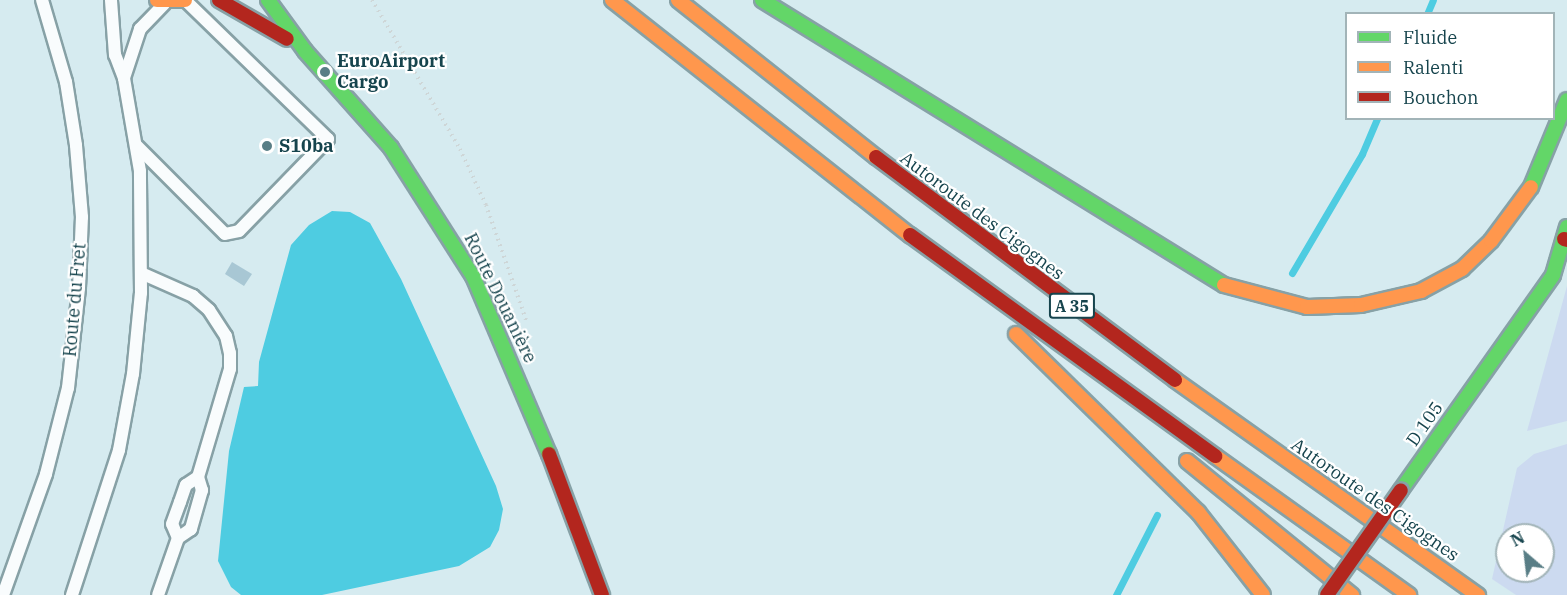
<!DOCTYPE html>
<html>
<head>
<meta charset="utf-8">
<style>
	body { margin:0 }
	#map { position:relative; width:1567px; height:595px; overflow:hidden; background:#d6ebf0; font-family:"IBM Plex Serif",serif }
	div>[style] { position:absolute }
	.green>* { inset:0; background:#ccdaf0 }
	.water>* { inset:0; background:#4ecce1 }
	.stream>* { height:7px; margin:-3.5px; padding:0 3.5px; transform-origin:3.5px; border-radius:3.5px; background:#4ecce1 }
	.building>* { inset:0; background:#a8c7d4 }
	.path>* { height:4px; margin-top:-2px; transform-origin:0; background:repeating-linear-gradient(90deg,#ced6d7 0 1.5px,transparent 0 6px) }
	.roads { filter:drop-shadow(2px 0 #87a1a6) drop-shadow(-2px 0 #87a1a6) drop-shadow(0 2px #87a1a6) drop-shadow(0 -2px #87a1a6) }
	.lane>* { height:12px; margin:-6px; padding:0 6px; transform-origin:6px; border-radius:6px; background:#f9fcfd }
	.fast>* { height:14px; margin:-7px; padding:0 7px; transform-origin:7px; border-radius:7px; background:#63d668 }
	.slow>* { height:14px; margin:-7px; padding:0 7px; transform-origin:7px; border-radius:7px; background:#ff974d }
	.jam>* { height:14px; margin:-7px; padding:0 7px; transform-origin:7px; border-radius:7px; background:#b3261e }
	.bridges { filter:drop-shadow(2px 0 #87a1a6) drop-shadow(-2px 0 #87a1a6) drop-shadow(0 2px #87a1a6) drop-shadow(0 -2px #87a1a6) }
	.jam-bridge>* { height:14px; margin:-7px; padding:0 7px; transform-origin:7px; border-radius:7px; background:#b3261e }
	.dots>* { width:16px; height:16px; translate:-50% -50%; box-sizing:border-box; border:3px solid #fff; border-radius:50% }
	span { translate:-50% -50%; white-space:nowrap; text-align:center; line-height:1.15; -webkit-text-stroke:4.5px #fff; paint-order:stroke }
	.shield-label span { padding:2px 4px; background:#fff; border:2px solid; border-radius:4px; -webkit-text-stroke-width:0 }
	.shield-label { font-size:16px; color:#16444d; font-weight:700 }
	.poi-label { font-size:18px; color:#16444d; font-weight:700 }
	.left { translate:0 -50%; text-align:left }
	.street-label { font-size:18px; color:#16444d }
	.legend { position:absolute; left:1345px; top:12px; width:210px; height:108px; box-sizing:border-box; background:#fff; border:2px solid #a2b4b8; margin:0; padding:8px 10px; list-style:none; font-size:18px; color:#16444d }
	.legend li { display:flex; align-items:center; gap:12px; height:30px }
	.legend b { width:30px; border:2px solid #a2b4b8 }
	.north { position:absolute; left:1495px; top:523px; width:60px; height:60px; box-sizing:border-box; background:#fff; border:2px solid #a2b4b8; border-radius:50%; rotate:332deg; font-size:16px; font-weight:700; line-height:24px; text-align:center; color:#16444d }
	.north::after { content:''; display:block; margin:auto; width:21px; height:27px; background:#597e86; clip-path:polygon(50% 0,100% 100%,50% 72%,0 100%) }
</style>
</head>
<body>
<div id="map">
	<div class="green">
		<i style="clip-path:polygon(1567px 286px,1567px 421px,1527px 431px,1534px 406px)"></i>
		<i style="clip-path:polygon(evenodd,1567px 444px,1567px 595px,1516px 595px,1492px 579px,1517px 468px,1534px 454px,1567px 444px,1507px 535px,1543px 535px,1543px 571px,1507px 571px,1507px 535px)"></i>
	</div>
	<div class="water">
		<i style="clip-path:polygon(332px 211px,350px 212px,370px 223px,401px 279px,496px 486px,503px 509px,499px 530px,490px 547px,459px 566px,322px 595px,241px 595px,231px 587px,218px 561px,229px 451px,244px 387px,258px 386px,259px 362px,291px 245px,309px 225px)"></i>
	</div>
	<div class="stream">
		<i style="left:1427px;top:14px;width:15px;rotate:-67deg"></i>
		<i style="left:1292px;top:273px;width:138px;rotate:-59.5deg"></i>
		<i style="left:1362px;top:154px;width:39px;rotate:-67deg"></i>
		<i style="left:1116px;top:595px;width:90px;rotate:-62.9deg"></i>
	</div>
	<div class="building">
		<i style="clip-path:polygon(232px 262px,252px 274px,244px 286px,225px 274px)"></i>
	</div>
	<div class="path">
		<i style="left:372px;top:0;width:173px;rotate:59.4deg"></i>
		<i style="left:460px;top:149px;width:62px;rotate:65.1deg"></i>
		<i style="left:486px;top:205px;width:122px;rotate:70.8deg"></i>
	</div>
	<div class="roads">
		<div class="lane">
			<i style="left:124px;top:78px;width:52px;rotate:-71.9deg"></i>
			<i style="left:140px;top:29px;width:35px;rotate:-46deg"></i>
			<i style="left:137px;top:146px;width:124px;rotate:45deg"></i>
			<i style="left:225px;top:234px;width:14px;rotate:-12deg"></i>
			<i style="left:239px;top:231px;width:128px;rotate:-45.9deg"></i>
			<i style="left:328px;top:139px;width:198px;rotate:-135.8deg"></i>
			<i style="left:141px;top:273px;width:57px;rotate:23.9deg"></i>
			<i style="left:193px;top:296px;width:21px;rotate:41deg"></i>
			<i style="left:209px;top:310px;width:31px;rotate:57deg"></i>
			<i style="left:226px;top:336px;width:17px;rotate:77deg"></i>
			<i style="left:230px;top:353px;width:16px;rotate:90deg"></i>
			<i style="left:230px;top:369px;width:113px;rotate:106.5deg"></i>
			<i style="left:198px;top:477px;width:14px;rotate:73deg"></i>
			<i style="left:202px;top:490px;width:41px;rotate:105.8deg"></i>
			<i style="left:191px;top:529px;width:16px;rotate:145deg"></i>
			<i style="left:178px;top:538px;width:60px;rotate:109.3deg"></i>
			<i style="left:178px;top:538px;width:15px;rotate:-113deg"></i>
			<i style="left:172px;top:524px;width:23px;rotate:-70deg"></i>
			<i style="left:180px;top:502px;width:18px;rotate:-71deg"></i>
			<i style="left:186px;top:485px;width:14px;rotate:-34deg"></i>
			<i style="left:3px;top:595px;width:128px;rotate:-70.4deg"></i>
			<i style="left:46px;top:474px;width:89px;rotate:-75.7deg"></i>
			<i style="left:68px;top:388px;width:101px;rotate:-83.7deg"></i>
			<i style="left:79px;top:288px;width:71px;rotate:-87.6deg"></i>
			<i style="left:82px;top:217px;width:72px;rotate:-94.8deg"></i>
			<i style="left:76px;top:145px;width:64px;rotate:-99deg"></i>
			<i style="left:66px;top:82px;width:85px;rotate:-106.3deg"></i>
			<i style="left:72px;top:595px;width:152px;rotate:-72deg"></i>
			<i style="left:119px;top:450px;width:77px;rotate:-79.6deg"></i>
			<i style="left:133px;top:374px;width:81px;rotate:-84.4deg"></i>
			<i style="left:141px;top:293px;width:122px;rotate:-90.5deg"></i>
			<i style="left:140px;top:171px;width:94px;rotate:-99.8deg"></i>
			<i style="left:124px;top:78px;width:25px;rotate:-111deg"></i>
			<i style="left:115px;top:55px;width:55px;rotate:-94.2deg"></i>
		</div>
		<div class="fast">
			<i style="left:268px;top:0;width:63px;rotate:54deg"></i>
			<i style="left:305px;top:51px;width:130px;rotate:48.4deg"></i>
			<i style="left:391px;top:148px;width:152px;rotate:57.4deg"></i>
			<i style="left:473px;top:276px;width:194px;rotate:66.9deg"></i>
			<i style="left:762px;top:0;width:543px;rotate:31.67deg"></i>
			<i style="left:1531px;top:187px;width:94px;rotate:-67.5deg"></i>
			<i style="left:1401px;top:490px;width:263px;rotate:-54.7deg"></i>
			<i style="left:1553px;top:275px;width:50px;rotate:-73.7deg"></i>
		</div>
		<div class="slow">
			<i style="left:157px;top:0;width:28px"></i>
			<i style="left:612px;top:0;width:380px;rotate:38.3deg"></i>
			<i style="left:678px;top:0;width:253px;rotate:38.4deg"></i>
			<i style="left:1224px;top:285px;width:86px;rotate:14.8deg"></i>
			<i style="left:1307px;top:307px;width:54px;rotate:-2.1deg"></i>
			<i style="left:1361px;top:305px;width:62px;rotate:-13.1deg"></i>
			<i style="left:1421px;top:291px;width:47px;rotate:-28.2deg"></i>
			<i style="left:1462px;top:269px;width:40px;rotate:-44deg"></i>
			<i style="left:1491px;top:241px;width:67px;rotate:-53.5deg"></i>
			<i style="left:1016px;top:334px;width:255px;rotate:44.4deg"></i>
			<i style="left:1198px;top:512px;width:105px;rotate:51.9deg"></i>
			<i style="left:1175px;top:380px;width:372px;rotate:35.4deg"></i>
			<i style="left:1215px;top:456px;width:239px;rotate:35.6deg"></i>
			<i style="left:1187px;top:461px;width:213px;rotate:39.1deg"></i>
		</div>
		<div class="jam">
			<i style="left:219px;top:0;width:78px;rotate:29.8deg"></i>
			<i style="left:876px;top:157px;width:373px;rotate:36.7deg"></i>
			<i style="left:910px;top:235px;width:377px;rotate:35.9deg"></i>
			<i style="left:1564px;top:239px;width:3px;rotate:18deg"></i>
			<i style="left:549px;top:454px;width:151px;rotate:69.4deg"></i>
		</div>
	</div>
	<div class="bridges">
		<div class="jam-bridge">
			<i style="left:1327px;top:595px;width:128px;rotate:-54.8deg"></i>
		</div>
	</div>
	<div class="dots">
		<i style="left:325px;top:72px;background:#597e86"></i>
		<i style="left:267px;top:146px;background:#597e86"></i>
	</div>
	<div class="shield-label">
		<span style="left:1072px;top:306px">A 35</span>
	</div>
	<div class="poi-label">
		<span class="left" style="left:337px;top:72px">EuroAirport<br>Cargo</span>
		<span class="left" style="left:279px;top:146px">S10ba</span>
	</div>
	<div class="street-label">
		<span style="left:982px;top:216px;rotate:37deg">Autoroute des Cigognes</span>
		<span style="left:500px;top:298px;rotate:64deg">Route Douanière</span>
		<span style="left:75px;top:300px;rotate:-85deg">Route du Fret</span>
		<span style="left:1425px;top:424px;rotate:-55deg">D 105</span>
		<span style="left:1375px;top:500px;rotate:35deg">Autoroute des Cigognes</span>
	</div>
	<ul class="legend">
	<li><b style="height:8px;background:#63d668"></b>Fluide</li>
	<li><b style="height:8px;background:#ff974d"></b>Ralenti</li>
	<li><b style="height:8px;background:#b3261e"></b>Bouchon</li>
	</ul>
	<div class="north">N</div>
</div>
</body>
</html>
